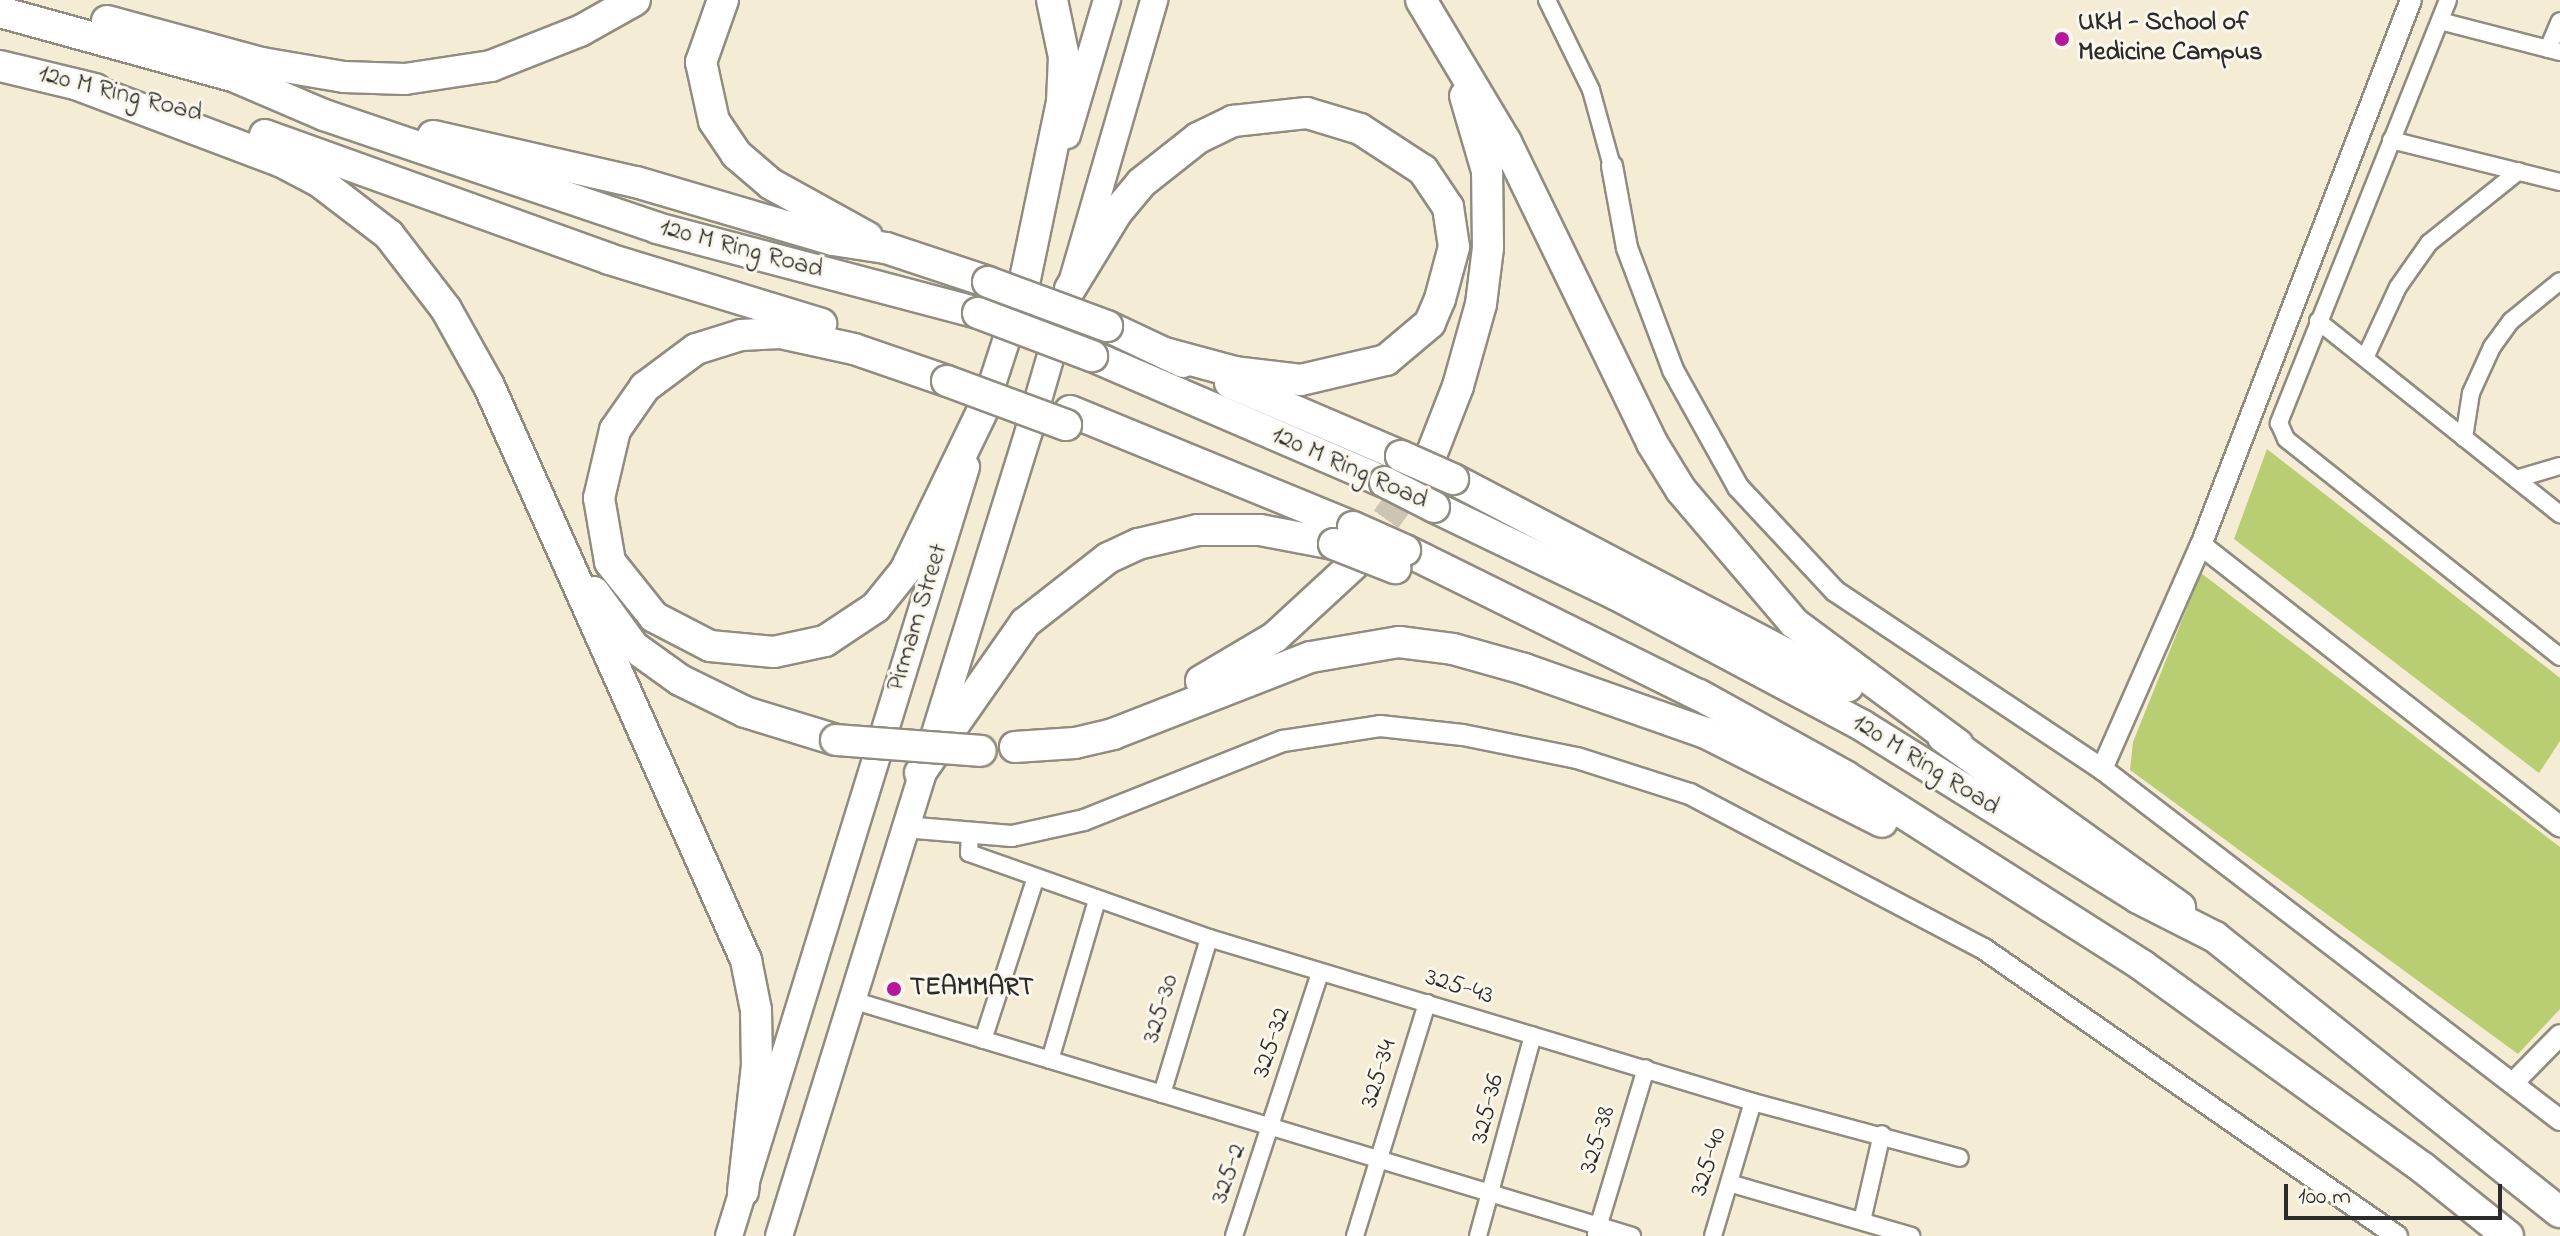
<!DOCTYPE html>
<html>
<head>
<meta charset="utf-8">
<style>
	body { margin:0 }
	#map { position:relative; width:2560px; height:1236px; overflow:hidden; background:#f5ecd6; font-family:"Indie Flower",sans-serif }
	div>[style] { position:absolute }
	.green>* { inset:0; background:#b9ce72 }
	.motorway-tunnel>* { height:30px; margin-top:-15px; transform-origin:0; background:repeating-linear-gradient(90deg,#cdc5b4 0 30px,transparent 0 45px) }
	.roads { filter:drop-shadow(2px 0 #908c80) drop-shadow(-2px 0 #908c80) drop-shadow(0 2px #908c80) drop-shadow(0 -2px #908c80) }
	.minor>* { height:16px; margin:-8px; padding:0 8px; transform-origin:8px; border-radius:8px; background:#fff }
	.tertiary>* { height:20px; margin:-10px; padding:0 10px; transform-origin:10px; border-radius:10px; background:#fff }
	.trunk>* { height:26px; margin:-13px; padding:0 13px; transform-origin:13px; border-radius:13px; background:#fff }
	.motorway>* { height:30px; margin:-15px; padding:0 15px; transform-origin:15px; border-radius:15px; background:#fff }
	.bridges { filter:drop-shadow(2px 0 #908c80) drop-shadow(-2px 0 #908c80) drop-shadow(0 2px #908c80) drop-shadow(0 -2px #908c80) }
	.motorway-bridge>* { height:30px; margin:-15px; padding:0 15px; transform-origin:15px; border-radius:15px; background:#fff }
	.dots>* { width:22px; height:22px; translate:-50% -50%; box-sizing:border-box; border:4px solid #fbf7ec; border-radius:50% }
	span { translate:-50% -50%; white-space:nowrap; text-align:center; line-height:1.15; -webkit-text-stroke:6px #fbf7ec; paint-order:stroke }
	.poi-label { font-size:26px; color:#2b2b2b; font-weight:700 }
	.left { translate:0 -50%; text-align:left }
	.street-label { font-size:26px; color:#2b2b2b }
	.scale { position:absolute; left:2284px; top:1184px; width:218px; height:36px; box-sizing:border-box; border:4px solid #2b2b2b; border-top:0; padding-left:10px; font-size:24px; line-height:28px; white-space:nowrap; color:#2b2b2b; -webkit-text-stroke:6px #fbf7ec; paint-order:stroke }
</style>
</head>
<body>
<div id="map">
	<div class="green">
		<i style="clip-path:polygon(2267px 449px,2560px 678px,2560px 741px,2539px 773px,2234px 539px)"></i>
		<i style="clip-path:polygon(2201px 573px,2560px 847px,2560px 1009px,2518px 1054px,2130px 770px,2133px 742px)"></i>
	</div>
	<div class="motorway-tunnel">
		<i style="left:1360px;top:556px;width:120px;rotate:-54.5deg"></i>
	</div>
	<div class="roads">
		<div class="minor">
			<i style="left:1547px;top:0;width:100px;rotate:63.9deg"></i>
			<i style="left:1591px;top:90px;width:79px;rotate:74.6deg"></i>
			<i style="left:2448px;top:0;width:456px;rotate:111.8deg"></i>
			<i style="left:2279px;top:423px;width:17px;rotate:66deg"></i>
			<i style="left:2286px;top:439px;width:350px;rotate:38.5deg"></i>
			<i style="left:2440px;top:21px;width:124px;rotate:14.5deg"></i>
			<i style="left:2548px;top:49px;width:30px;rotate:-67deg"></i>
			<i style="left:2391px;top:140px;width:174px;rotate:14deg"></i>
			<i style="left:2318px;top:321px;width:310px;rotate:38.6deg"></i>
			<i style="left:2365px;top:358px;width:78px;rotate:-65.1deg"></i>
			<i style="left:2398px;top:287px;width:54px;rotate:-54.8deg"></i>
			<i style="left:2429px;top:243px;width:115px;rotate:-38.7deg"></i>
			<i style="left:2464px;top:438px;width:46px;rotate:-81.2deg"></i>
			<i style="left:2471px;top:393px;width:51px;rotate:-65.5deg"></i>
			<i style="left:2492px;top:347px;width:32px;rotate:-54deg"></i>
			<i style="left:2511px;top:321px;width:63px;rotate:-39.2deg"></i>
			<i style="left:2516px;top:479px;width:46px;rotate:-16.5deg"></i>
			<i style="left:970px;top:833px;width:20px;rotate:93deg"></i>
			<i style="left:969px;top:853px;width:255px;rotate:19.5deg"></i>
			<i style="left:1209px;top:938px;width:568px;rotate:16.78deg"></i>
			<i style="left:1753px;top:1102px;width:214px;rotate:15.1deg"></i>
			<i style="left:852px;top:1000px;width:815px;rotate:16.83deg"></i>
			<i style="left:983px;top:1040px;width:171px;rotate:-72deg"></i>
			<i style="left:1050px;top:1060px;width:167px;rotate:-73.6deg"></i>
			<i style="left:1162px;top:1094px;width:163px;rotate:-73.2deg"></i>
			<i style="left:1729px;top:1183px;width:190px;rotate:16.2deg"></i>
			<i style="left:1862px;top:1221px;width:89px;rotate:-77.1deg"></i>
			<i style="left:1596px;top:1234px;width:173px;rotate:-73.2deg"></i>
			<i style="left:1234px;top:1236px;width:277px;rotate:-71.9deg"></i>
			<i style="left:1355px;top:1236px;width:244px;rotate:-72.8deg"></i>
			<i style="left:1478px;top:1236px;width:208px;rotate:-74.7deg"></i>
			<i style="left:1713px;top:1236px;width:140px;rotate:-73.4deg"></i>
		</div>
		<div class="tertiary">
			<i style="left:1612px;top:166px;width:83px;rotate:79.6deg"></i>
			<i style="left:1627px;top:248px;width:130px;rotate:69.3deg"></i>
			<i style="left:1673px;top:370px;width:134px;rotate:60.9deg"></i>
			<i style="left:1738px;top:487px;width:142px;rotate:47deg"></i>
			<i style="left:1835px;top:591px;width:321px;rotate:33.7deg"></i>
			<i style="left:2102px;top:769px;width:577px;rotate:37.47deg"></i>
			<i style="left:2201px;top:545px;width:456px;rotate:38.1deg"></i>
			<i style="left:2102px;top:769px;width:245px;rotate:-66.2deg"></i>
			<i style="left:2201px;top:545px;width:584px;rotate:-68.93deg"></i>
			<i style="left:904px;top:827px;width:108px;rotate:4.8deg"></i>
			<i style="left:1012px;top:836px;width:74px;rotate:-12.5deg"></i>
			<i style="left:1084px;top:820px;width:214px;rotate:-21.7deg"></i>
			<i style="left:1283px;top:741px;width:98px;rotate:-8.8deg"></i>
			<i style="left:1380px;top:726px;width:83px;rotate:6.2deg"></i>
			<i style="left:1463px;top:735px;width:116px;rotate:11.4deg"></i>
			<i style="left:1577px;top:758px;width:119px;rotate:17.7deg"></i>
			<i style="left:1690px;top:794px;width:332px;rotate:27.8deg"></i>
			<i style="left:1984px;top:949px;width:503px;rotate:34.8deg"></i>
			<i style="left:2513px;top:1083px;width:67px;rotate:-45.6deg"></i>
		</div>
		<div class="trunk">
			<i style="left:1067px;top:135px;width:141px;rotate:-73.5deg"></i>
			<i style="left:982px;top:415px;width:114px;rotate:-72deg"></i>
			<i style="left:729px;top:1236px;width:805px;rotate:-72.87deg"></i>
			<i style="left:779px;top:1236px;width:843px;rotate:-72.75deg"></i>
			<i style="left:1029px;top:431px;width:449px;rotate:-73.8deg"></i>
		</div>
		<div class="motorway">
			<i style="left:723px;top:0;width:66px;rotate:109.5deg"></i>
			<i style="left:701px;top:62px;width:60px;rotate:77.6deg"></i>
			<i style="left:714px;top:121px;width:40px;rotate:56deg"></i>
			<i style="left:736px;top:154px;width:46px;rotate:40.6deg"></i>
			<i style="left:771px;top:184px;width:110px;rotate:28.9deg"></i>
			<i style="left:1421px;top:0;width:165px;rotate:59.1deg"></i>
			<i style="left:1506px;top:142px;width:335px;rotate:64.1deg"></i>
			<i style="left:1652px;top:443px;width:55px;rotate:58.3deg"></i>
			<i style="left:1681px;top:490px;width:175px;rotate:49.6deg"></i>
			<i style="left:1794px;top:623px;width:204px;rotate:36.6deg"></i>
			<i style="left:0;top:12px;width:242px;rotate:15.4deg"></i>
			<i style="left:233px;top:76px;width:99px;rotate:23.2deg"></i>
			<i style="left:324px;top:115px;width:352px;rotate:18.7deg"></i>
			<i style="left:657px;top:228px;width:332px;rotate:14.8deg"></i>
			<i style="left:107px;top:21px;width:161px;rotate:15.2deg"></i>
			<i style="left:262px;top:63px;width:83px;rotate:9.7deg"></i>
			<i style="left:344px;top:77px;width:61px;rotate:1.9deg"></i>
			<i style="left:405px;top:79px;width:87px;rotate:-8.6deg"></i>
			<i style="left:491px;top:66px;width:96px;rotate:-21.5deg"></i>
			<i style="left:580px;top:31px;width:63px;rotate:-29.4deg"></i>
			<i style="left:0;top:66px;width:98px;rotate:13.6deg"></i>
			<i style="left:78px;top:85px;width:218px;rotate:20.7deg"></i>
			<i style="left:282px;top:162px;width:43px;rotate:27.8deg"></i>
			<i style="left:320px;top:182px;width:87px;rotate:37.5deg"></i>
			<i style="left:389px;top:235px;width:93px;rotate:52.4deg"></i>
			<i style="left:446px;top:309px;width:88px;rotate:60.8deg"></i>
			<i style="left:489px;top:386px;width:629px;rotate:65.88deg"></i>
			<i style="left:746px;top:960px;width:51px;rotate:78.7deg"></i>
			<i style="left:756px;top:1010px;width:55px;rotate:89deg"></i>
			<i style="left:757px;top:1065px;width:127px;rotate:96.3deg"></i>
			<i style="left:265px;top:135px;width:366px;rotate:19.8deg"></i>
			<i style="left:609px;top:259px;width:222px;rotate:17deg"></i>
			<i style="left:433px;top:136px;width:208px;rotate:12.8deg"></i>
			<i style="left:636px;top:182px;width:205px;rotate:16.4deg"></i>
			<i style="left:833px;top:240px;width:54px;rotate:8.6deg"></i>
			<i style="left:886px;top:248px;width:108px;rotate:18.4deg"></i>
			<i style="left:1025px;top:279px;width:181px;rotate:-78.2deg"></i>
			<i style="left:1062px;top:102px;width:45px;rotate:-87.5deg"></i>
			<i style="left:1064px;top:57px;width:58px;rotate:-101.9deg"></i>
			<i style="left:1070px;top:289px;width:90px;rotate:-58.6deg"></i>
			<i style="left:1117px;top:212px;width:38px;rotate:-50deg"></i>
			<i style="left:1141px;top:183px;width:73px;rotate:-38.3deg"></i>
			<i style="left:1198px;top:138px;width:39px;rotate:-26deg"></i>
			<i style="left:1233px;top:121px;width:74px;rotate:-6.2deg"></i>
			<i style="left:1307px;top:113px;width:55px;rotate:16.8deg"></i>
			<i style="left:1360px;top:129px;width:75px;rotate:33.1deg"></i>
			<i style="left:1423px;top:170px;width:45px;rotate:56deg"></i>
			<i style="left:1448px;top:207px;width:40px;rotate:81.5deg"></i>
			<i style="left:1454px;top:247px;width:54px;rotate:105.1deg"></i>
			<i style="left:1440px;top:299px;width:26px;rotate:113deg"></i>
			<i style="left:1430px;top:323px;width:57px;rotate:139.9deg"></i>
			<i style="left:1386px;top:360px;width:87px;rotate:166.8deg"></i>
			<i style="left:1301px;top:380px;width:66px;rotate:-173.1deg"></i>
			<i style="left:1235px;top:372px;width:73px;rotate:-164.8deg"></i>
			<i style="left:1107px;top:326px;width:84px;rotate:25.3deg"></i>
			<i style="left:1092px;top:356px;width:319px;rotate:23.3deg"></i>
			<i style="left:947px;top:381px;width:98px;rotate:-161deg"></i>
			<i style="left:854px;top:349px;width:76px;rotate:-167.8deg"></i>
			<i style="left:780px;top:333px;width:39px;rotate:177deg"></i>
			<i style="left:741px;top:335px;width:47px;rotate:162.7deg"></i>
			<i style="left:696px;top:349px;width:64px;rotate:143.3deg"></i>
			<i style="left:645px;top:387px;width:52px;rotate:124.9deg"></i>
			<i style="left:615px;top:430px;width:70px;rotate:103.2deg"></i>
			<i style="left:599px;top:498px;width:65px;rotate:80.2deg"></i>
			<i style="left:610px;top:562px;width:70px;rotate:51.3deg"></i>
			<i style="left:654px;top:617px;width:63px;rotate:27.4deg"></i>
			<i style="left:710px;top:646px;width:64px;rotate:5.4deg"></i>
			<i style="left:774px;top:652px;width:52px;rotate:-12.2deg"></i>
			<i style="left:825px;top:641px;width:61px;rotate:-33.7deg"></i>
			<i style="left:876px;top:607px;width:46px;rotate:-51.1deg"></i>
			<i style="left:905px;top:571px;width:179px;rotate:-64.2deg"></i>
			<i style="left:1230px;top:383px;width:186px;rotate:23.1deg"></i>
			<i style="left:1070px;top:411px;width:306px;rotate:22.3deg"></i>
			<i style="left:1430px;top:458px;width:77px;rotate:-68.7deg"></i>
			<i style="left:1458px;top:386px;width:85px;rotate:-74.3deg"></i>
			<i style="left:1481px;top:304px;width:56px;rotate:-82.9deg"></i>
			<i style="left:1488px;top:248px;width:77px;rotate:-90.7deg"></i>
			<i style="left:1487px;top:171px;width:78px;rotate:-106.3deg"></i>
			<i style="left:1453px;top:479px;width:446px;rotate:27.7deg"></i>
			<i style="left:1434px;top:507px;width:203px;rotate:25.7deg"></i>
			<i style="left:1617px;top:595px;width:279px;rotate:28deg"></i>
			<i style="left:1863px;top:726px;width:324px;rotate:32deg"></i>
			<i style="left:2138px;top:898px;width:86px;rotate:26.9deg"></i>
			<i style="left:2215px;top:937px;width:441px;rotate:38.6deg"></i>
			<i style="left:1405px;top:550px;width:328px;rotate:26.3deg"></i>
			<i style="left:1699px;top:695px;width:167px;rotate:29deg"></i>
			<i style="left:1845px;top:776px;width:353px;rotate:32.5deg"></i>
			<i style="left:2143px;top:966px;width:345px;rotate:35.8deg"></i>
			<i style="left:2423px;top:1168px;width:109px;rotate:38.7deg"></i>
			<i style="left:594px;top:592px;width:68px;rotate:54deg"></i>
			<i style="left:634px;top:647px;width:57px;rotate:35.7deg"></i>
			<i style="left:680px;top:680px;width:72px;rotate:26.2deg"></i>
			<i style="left:745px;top:712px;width:95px;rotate:17.1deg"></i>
			<i style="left:1201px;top:681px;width:86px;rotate:-30.7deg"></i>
			<i style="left:1275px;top:637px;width:108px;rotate:-42.7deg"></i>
			<i style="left:1943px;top:737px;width:292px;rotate:35.7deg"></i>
			<i style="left:1015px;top:747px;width:60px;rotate:-3.8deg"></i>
			<i style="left:1075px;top:743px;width:39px;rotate:-13deg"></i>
			<i style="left:1113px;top:734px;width:212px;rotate:-21.3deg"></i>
			<i style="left:1311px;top:657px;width:89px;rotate:-9.7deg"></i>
			<i style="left:1399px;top:642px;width:54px;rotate:7.4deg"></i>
			<i style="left:1453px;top:649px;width:74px;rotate:15.7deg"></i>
			<i style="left:1524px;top:669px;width:193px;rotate:19.4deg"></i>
			<i style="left:1706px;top:733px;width:197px;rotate:26.8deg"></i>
			<i style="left:920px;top:773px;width:183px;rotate:-55deg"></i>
			<i style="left:1025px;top:623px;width:105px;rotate:-38.1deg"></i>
			<i style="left:1108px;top:558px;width:33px;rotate:-25deg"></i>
			<i style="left:1138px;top:544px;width:62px;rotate:-13.1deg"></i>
			<i style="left:1198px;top:530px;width:62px"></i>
			<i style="left:1260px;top:530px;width:75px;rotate:10.7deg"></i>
		</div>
	</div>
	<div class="bridges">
		<div class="motorway-bridge">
			<i style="left:988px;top:282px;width:127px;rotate:20.3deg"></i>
			<i style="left:978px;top:313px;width:122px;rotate:20.7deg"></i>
			<i style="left:947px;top:381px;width:127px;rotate:20.3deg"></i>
			<i style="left:1401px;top:456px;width:57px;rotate:23.9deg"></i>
			<i style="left:1385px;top:482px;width:55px;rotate:27deg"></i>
			<i style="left:1353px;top:527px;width:57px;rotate:23.9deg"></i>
			<i style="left:1334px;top:544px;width:66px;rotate:21.5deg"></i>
			<i style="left:836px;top:740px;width:145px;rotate:4.3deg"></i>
		</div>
	</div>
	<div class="dots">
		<i style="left:2062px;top:39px;background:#b5179e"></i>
		<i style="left:894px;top:989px;background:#b5179e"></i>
	</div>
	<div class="poi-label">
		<span class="left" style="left:2078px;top:39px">UKH - School of<br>Medicine Campus</span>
		<span class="left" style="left:910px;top:989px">TEAMMART</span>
	</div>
	<div class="street-label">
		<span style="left:120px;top:95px;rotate:14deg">120 M Ring Road</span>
		<span style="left:741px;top:250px;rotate:15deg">120 M Ring Road</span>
		<span style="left:1349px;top:469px;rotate:24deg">120 M Ring Road</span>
		<span style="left:919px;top:618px;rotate:-73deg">Pirmam Street</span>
		<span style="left:1925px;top:766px;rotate:32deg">120 M Ring Road</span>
		<span style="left:1459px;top:988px;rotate:17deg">325-43</span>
		<span style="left:1162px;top:1009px;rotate:-73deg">325-30</span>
		<span style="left:1273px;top:1043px;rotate:-72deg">325-32</span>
		<span style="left:1380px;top:1074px;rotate:-73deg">325-34</span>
		<span style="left:1489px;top:1109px;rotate:-76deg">325-36</span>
		<span style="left:1599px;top:1140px;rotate:-73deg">325-38</span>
		<span style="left:1710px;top:1162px;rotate:-73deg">325-40</span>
		<span style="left:1230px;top:1174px;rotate:-71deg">325-2</span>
	</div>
	<div class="scale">100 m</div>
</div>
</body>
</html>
